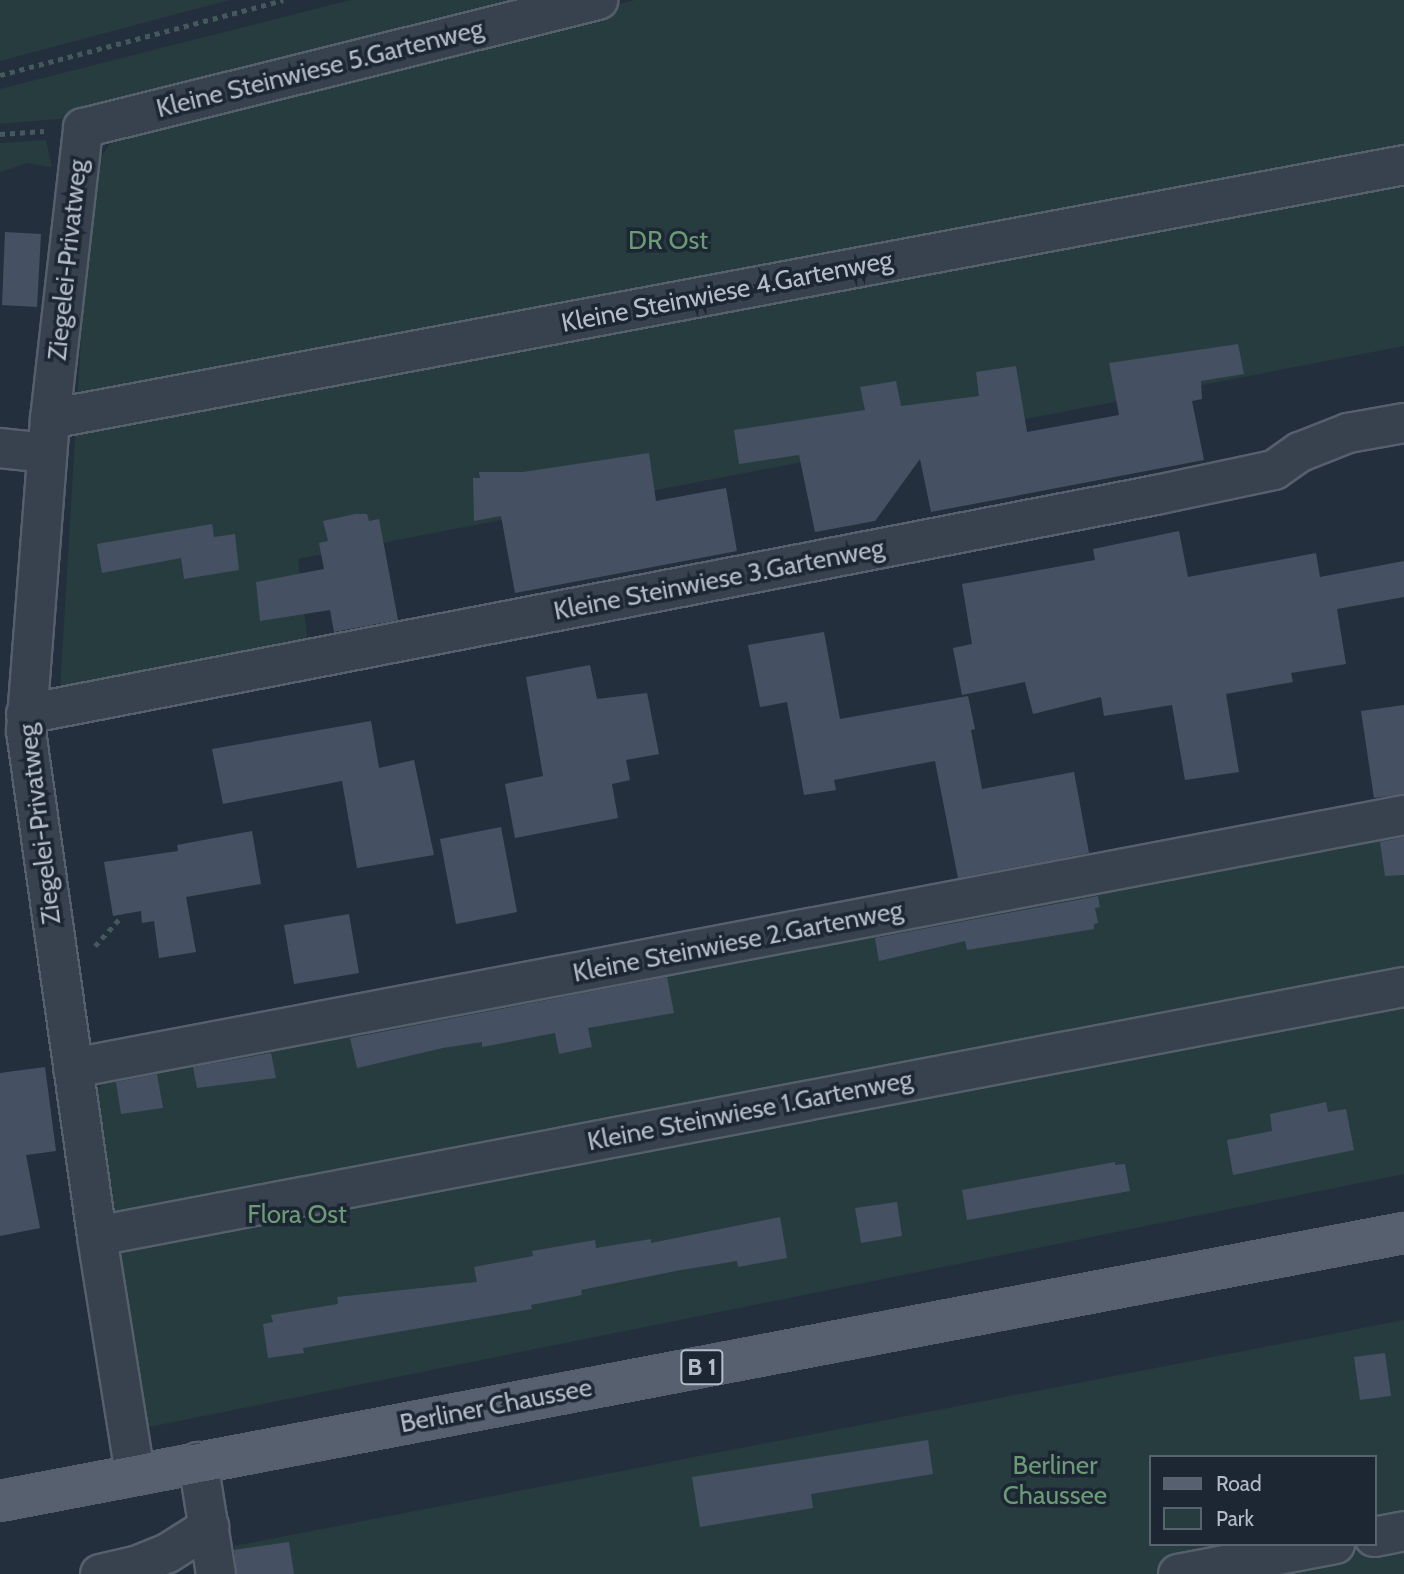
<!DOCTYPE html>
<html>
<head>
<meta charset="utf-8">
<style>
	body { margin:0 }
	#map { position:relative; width:1404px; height:1574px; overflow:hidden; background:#242f3e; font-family:Cabin,sans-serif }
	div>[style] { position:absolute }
	.green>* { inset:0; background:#263c3f }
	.building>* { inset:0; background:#455162 }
	.path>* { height:4.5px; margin-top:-2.25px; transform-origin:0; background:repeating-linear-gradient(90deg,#44595c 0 5px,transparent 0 10px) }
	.roads { filter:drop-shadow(2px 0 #565f6c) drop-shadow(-2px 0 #565f6c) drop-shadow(0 2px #565f6c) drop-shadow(0 -2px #565f6c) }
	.minor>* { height:38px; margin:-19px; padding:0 19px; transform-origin:19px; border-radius:19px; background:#38414e }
	.major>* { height:38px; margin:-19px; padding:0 19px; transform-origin:19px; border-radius:19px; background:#56606e }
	span { translate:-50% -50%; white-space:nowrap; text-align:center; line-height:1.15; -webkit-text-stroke:7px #1d2633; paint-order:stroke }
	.shield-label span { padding:2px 5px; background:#1d2633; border:2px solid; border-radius:5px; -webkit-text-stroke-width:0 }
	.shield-label { font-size:24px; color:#b4bcc9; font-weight:700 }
	.street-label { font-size:26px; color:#b4bcc9 }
	.park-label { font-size:26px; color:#6b9a76 }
	.legend { position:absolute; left:1149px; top:1455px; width:228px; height:91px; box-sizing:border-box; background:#1d2633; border:2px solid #59626f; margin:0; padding:9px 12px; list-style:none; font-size:21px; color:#b4bcc9 }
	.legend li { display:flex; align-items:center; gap:14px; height:35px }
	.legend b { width:35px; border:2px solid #59626f }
</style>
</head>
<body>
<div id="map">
	<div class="green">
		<i style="clip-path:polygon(0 0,229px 0,0 61px)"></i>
		<i style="clip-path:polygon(351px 0,565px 0,82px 117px,0 124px,0 89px)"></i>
		<i style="clip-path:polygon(635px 0,1404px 0,1404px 346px,298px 559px,308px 644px,60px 690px,91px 171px,110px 144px,145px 127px)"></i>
		<i style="clip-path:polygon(46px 140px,52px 167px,27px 163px,0 172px,0 143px)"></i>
		<i style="clip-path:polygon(1404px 821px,1404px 1174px,144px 1428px,96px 1108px,97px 1092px,104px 1080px)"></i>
		<i style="clip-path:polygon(evenodd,1404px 1320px,1404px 1574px,238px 1574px,234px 1546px,1404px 1320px,1150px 1457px,1374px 1457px,1374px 1544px,1150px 1544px,1150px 1457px)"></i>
	</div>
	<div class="building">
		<i style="clip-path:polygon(5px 232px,41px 234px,37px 307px,2px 305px)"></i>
		<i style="clip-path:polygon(1238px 344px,1244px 374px,1201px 381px,1202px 399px,1192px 401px,1204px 460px,931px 512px,920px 459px,875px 521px,815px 532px,799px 455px,739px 464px,734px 430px,865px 410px,860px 387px,896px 381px,901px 406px,979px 396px,976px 372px,1016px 366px,1027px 432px,1119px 415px,1109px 363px)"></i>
		<i style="clip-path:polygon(649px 453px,656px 501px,726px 488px,737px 551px,515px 593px,501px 516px,474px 521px,473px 478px,480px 478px,479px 472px,523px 472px)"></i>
		<i style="clip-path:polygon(355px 514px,367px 514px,369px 521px,379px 519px,398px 620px,334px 632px,330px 610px,260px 621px,256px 582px,324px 569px,319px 543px,328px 541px,323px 521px)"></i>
		<i style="clip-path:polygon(212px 524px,214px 537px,235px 534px,239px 570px,184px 579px,181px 558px,102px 573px,97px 544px)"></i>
		<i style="clip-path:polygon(1179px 531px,1188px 577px,1316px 553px,1320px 577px,1404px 561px,1404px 597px,1337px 609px,1346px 664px,1291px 673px,1293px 682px,1226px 694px,1239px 772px,1185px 780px,1172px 705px,1104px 716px,1101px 697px,1033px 714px,1025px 682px,962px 695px,953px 648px,972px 644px,962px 584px,1095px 560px,1093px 549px)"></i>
		<i style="clip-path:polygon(824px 632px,840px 719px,968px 696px,975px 729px,971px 730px,982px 789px,1074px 772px,1089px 853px,958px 878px,935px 761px,834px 780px,836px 790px,804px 795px,787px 702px,760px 707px,748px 645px)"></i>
		<i style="clip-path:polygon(590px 665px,597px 699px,647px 693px,659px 754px,626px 760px,630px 780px,612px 784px,618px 818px,515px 838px,505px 784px,543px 776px,526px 677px)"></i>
		<i style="clip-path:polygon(1404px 705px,1404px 794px,1374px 798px,1361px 711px)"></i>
		<i style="clip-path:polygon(371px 721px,379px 768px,414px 760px,434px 855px,357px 868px,342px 781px,223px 804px,212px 749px)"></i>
		<i style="clip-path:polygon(501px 827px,517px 912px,456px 924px,440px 839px)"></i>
		<i style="clip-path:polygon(252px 831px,261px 884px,186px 897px,196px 952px,159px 958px,154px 921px,142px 923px,141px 911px,113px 916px,104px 862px,178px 851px,177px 845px)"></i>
		<i style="clip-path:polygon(1404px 837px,1404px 875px,1385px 876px,1380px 842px)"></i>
		<i style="clip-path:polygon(1098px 896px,1100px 907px,1095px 908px,1098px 923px,1094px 924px,1094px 929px,967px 950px,965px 941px,879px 961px,875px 938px)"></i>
		<i style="clip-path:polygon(349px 914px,359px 973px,294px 984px,284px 925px)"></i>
		<i style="clip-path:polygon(667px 977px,674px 1013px,588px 1028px,592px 1047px,559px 1054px,555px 1033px,482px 1047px,482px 1042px,443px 1048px,357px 1068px,350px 1038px)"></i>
		<i style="clip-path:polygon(271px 1053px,276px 1078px,197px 1088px,193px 1067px)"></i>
		<i style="clip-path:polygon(45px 1067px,56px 1151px,26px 1155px,40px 1228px,0 1236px,0 1073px)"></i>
		<i style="clip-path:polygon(157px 1074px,163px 1108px,121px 1114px,116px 1082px)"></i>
		<i style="clip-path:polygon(1326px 1102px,1328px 1112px,1346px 1109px,1354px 1150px,1233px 1175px,1227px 1140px,1272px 1131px,1270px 1114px)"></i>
		<i style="clip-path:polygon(1115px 1162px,1115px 1165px,1125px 1164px,1130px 1191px,967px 1220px,962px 1190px)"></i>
		<i style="clip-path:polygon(897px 1202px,902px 1236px,861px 1243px,855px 1208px)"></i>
		<i style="clip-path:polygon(780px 1217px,787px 1258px,738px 1267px,737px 1261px,681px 1270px,581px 1290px,582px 1295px,531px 1305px,532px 1309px,303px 1348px,304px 1353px,268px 1358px,263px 1324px,273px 1322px,271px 1315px,338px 1304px,337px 1297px,477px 1282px,474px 1267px,533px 1256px,532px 1251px,595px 1240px,596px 1248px,651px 1239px,651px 1243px)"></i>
		<i style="clip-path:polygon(1385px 1353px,1391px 1396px,1360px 1400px,1354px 1357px)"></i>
		<i style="clip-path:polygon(928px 1440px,933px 1474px,811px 1494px,813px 1508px,700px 1527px,692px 1477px)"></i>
		<i style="clip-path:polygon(289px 1542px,294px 1574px,237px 1574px,234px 1550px)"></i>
	</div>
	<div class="path">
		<i style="left:0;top:75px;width:293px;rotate:-14.8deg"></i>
		<i style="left:0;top:134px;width:44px;rotate:-3.9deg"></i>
		<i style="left:95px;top:946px;width:40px;rotate:-48deg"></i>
	</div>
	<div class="roads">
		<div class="minor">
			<i style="left:50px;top:419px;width:1378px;rotate:-10.62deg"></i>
			<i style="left:0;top:448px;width:47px;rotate:6.1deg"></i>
			<i style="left:26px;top:714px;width:1151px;rotate:-10.97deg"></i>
			<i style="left:1156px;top:495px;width:121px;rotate:-12deg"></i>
			<i style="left:1274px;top:470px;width:32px;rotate:-35deg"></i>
			<i style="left:1300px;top:452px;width:52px;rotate:-21.6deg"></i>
			<i style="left:1348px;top:433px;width:57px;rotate:-10.1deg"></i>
			<i style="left:73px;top:1068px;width:1355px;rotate:-10.76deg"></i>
			<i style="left:97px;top:1236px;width:1331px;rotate:-10.79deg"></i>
			<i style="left:198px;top:1462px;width:113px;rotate:80.9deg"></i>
			<i style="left:135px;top:1474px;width:241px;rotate:-99.1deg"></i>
			<i style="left:97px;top:1236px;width:510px;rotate:-98deg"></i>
			<i style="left:26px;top:731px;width:313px;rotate:-85.6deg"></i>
			<i style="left:50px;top:419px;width:293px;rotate:-83.5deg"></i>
			<i style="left:83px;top:128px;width:531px;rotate:-13.96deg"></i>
			<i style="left:1374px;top:1537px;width:31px;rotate:-11deg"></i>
			<i style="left:100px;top:1574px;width:39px;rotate:-13deg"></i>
			<i style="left:138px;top:1565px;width:32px;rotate:-22deg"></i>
			<i style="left:168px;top:1553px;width:49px;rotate:-32.4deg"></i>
			<i style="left:1178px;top:1574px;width:160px;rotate:-10.8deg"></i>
		</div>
		<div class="major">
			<i style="left:0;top:1501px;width:1429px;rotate:-10.81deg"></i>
		</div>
	</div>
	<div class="shield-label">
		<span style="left:702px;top:1367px">B 1</span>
	</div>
	<div class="street-label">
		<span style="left:320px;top:69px;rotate:-14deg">Kleine Steinwiese 5.Gartenweg</span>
		<span style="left:68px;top:260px;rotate:-84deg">Ziegelei-Privatweg</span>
		<span style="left:727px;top:292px;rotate:-11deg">Kleine Steinwiese 4.Gartenweg</span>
		<span style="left:719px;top:580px;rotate:-11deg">Kleine Steinwiese 3.Gartenweg</span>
		<span style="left:40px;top:824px;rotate:-97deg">Ziegelei-Privatweg</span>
		<span style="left:738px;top:942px;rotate:-11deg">Kleine Steinwiese 2.Gartenweg</span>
		<span style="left:750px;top:1111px;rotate:-11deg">Kleine Steinwiese 1.Gartenweg</span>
		<span style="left:496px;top:1406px;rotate:-11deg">Berliner Chaussee</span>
	</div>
	<div class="park-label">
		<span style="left:668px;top:241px">DR Ost</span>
		<span style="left:297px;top:1215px">Flora Ost</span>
		<span style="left:1055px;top:1481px">Berliner<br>Chaussee</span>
	</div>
	<ul class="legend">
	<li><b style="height:9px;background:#56606e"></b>Road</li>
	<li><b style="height:19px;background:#263c3f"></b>Park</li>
	</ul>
</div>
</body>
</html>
